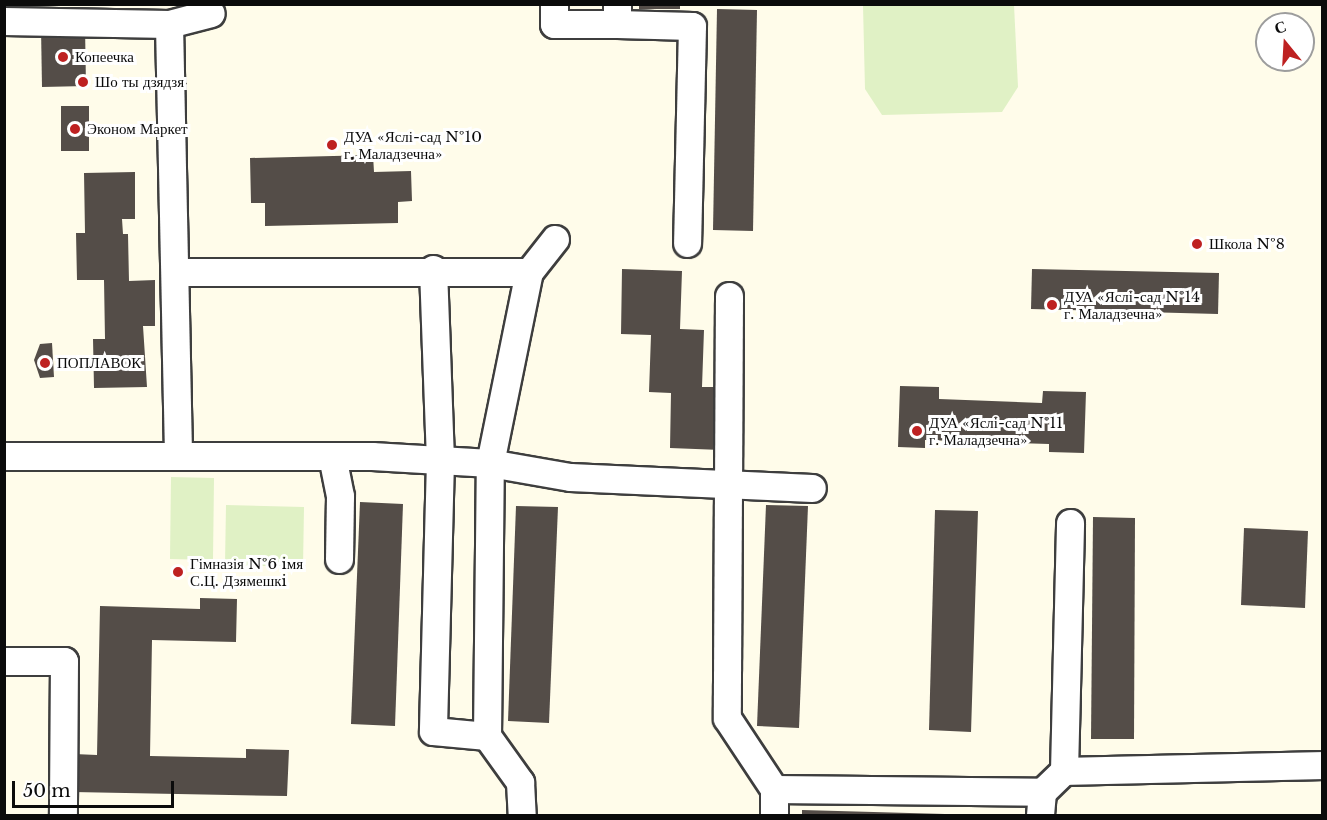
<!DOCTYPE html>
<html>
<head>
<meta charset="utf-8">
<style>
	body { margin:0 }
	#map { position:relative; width:1327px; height:820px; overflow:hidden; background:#fffcea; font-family:"Libre Baskerville",serif }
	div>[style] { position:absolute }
	.pitch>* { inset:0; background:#e0f1c5 }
	.building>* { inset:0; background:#544d48 }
	.roads { filter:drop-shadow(2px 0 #3e3e3e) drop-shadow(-2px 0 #3e3e3e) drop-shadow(0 2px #3e3e3e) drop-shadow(0 -2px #3e3e3e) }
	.minor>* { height:27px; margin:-13.5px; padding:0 13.5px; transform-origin:13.5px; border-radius:13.5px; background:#fff }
	.dots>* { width:16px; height:16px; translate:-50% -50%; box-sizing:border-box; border:3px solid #fff; border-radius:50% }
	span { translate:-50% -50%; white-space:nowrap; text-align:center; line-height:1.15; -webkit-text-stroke:6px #fff; paint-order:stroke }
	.poi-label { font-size:15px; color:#0b0b0b }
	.left { translate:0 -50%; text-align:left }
	.frame { position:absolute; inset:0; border:6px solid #0b0b0b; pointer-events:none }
	.north { position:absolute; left:1255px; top:12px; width:60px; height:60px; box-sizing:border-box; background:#fff; border:2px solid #9d9d9d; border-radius:50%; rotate:342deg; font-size:16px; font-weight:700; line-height:24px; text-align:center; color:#0b0b0b }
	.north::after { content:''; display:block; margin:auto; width:21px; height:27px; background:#be2121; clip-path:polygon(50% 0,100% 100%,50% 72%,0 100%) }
	.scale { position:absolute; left:12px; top:781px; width:162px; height:27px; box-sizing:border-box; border:3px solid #0b0b0b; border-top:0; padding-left:8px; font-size:18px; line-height:21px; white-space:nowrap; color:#0b0b0b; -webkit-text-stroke:4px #fff; paint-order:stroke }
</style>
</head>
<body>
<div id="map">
	<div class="pitch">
		<i style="clip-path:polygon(863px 5px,1014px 5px,1018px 87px,1002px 112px,882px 115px,865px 89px)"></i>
		<i style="clip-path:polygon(171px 477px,214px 478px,213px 560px,170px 559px)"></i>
		<i style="clip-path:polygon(226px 505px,304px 507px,303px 567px,225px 565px)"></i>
	</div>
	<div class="building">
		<i style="clip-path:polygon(639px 4px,680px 4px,680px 9px,639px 9px)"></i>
		<i style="clip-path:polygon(717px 9px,757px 10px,753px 231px,713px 230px)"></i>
		<i style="clip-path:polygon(85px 27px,86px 86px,42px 87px,41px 28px)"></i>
		<i style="clip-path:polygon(61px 106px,89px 106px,89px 151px,61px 151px)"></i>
		<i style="clip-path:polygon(373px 155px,374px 172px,411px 171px,412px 201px,398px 202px,398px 223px,265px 226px,265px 203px,251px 203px,250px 158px)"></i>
		<i style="clip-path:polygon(135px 172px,135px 219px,122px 219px,123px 234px,128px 234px,129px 281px,155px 280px,155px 326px,143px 326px,147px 387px,94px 388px,93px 339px,105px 339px,104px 280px,77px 280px,76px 233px,85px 233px,84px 173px)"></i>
		<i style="clip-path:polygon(622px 269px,682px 271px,680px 329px,704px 330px,702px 387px,723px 387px,721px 450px,670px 448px,671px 393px,649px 392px,651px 335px,621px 334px)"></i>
		<i style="clip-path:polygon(1032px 269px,1219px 273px,1218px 314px,1031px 309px)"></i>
		<i style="clip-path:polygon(52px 343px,54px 377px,40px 378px,34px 360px,40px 344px)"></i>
		<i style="clip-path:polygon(900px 386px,939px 387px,939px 399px,1042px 403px,1043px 391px,1086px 392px,1084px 453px,1049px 452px,1049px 444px,925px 440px,925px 448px,898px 447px)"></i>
		<i style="clip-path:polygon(360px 502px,403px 504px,395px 726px,351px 724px)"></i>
		<i style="clip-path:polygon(766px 505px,808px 506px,799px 728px,757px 726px)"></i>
		<i style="clip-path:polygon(516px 506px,558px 507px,549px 723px,508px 721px)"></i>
		<i style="clip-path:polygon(935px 510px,978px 511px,971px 732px,929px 730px)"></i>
		<i style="clip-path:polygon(1093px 517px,1135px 518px,1134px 739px,1091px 739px)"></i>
		<i style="clip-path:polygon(1244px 528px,1308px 531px,1305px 608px,1241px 605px)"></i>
		<i style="clip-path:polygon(200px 598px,237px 599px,236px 642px,152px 640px,150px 756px,246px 758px,246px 749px,289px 750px,287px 796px,73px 792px,74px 754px,97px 755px,100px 606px,200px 609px)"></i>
		<i style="clip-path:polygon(802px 810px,945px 814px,945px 816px,802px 816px)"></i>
	</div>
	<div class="roads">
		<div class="minor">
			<i style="left:554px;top:4px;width:20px;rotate:90deg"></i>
			<i style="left:554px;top:24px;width:63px"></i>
			<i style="left:617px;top:24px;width:20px;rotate:-90deg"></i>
			<i style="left:4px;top:21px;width:165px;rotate:1deg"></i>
			<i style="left:169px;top:24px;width:43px;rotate:-14.7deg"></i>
			<i style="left:169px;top:24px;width:431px;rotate:88.8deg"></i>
			<i style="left:617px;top:24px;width:75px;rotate:1.5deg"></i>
			<i style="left:692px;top:26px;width:217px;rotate:91.3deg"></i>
			<i style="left:433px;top:269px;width:191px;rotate:87.9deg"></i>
			<i style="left:440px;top:460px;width:271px;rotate:91.5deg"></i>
			<i style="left:433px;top:731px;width:54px;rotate:5.3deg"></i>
			<i style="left:487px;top:736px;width:273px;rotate:-89.4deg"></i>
			<i style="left:490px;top:463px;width:195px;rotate:-78.5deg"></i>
			<i style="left:529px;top:272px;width:42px;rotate:-51.8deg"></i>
			<i style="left:177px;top:272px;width:352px"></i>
			<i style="left:729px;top:296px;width:422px;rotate:90.3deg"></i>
			<i style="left:727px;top:718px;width:85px;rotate:56.5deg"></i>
			<i style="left:4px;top:456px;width:368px"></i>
			<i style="left:372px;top:456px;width:118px;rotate:3.4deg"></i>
			<i style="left:490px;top:463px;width:81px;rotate:9.9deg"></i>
			<i style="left:570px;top:477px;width:242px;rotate:2.6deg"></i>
			<i style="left:332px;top:456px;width:41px;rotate:78.7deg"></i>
			<i style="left:340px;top:496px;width:63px;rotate:90.9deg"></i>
			<i style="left:4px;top:661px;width:60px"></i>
			<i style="left:64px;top:661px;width:155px;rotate:90.4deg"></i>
			<i style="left:487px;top:736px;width:57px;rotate:54.3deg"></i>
			<i style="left:520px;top:782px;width:34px;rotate:87deg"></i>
			<i style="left:1064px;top:771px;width:248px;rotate:-88.6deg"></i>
			<i style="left:1042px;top:792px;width:30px;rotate:-44deg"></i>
			<i style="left:1064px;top:771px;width:258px;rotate:-1.3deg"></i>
			<i style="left:774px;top:816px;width:27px;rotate:-90deg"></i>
			<i style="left:774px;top:789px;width:268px;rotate:0.6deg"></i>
			<i style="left:1042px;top:792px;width:24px;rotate:95deg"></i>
		</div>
	</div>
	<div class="dots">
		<i style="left:63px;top:57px;background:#be2121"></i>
		<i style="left:83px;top:82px;background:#be2121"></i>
		<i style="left:75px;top:129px;background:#be2121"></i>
		<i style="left:332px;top:145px;background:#be2121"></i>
		<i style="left:1197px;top:244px;background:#be2121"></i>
		<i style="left:1052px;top:305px;background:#be2121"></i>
		<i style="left:45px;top:363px;background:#be2121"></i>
		<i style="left:917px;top:431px;background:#be2121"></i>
		<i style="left:178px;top:572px;background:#be2121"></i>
	</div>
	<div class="poi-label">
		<span class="left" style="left:75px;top:57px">Копеечка</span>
		<span class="left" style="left:95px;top:82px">Шо ты дзядзя</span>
		<span class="left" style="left:87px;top:129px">Эконом Маркет</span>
		<span class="left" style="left:344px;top:145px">ДУА «Яслі-сад №10<br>г. Маладзечна»</span>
		<span class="left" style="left:1209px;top:244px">Школа №8</span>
		<span class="left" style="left:1064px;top:305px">ДУА «Яслі-сад №14<br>г. Маладзечна»</span>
		<span class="left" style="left:57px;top:363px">ПОПЛАВОК</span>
		<span class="left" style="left:929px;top:431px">ДУА «Яслі-сад №11<br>г. Маладзечна»</span>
		<span class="left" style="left:190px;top:572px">Гімназія №6 iмя<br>С.Ц. Дзямешкi</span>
	</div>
	<div class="frame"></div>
	<div class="north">С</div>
	<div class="scale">50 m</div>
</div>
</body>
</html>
